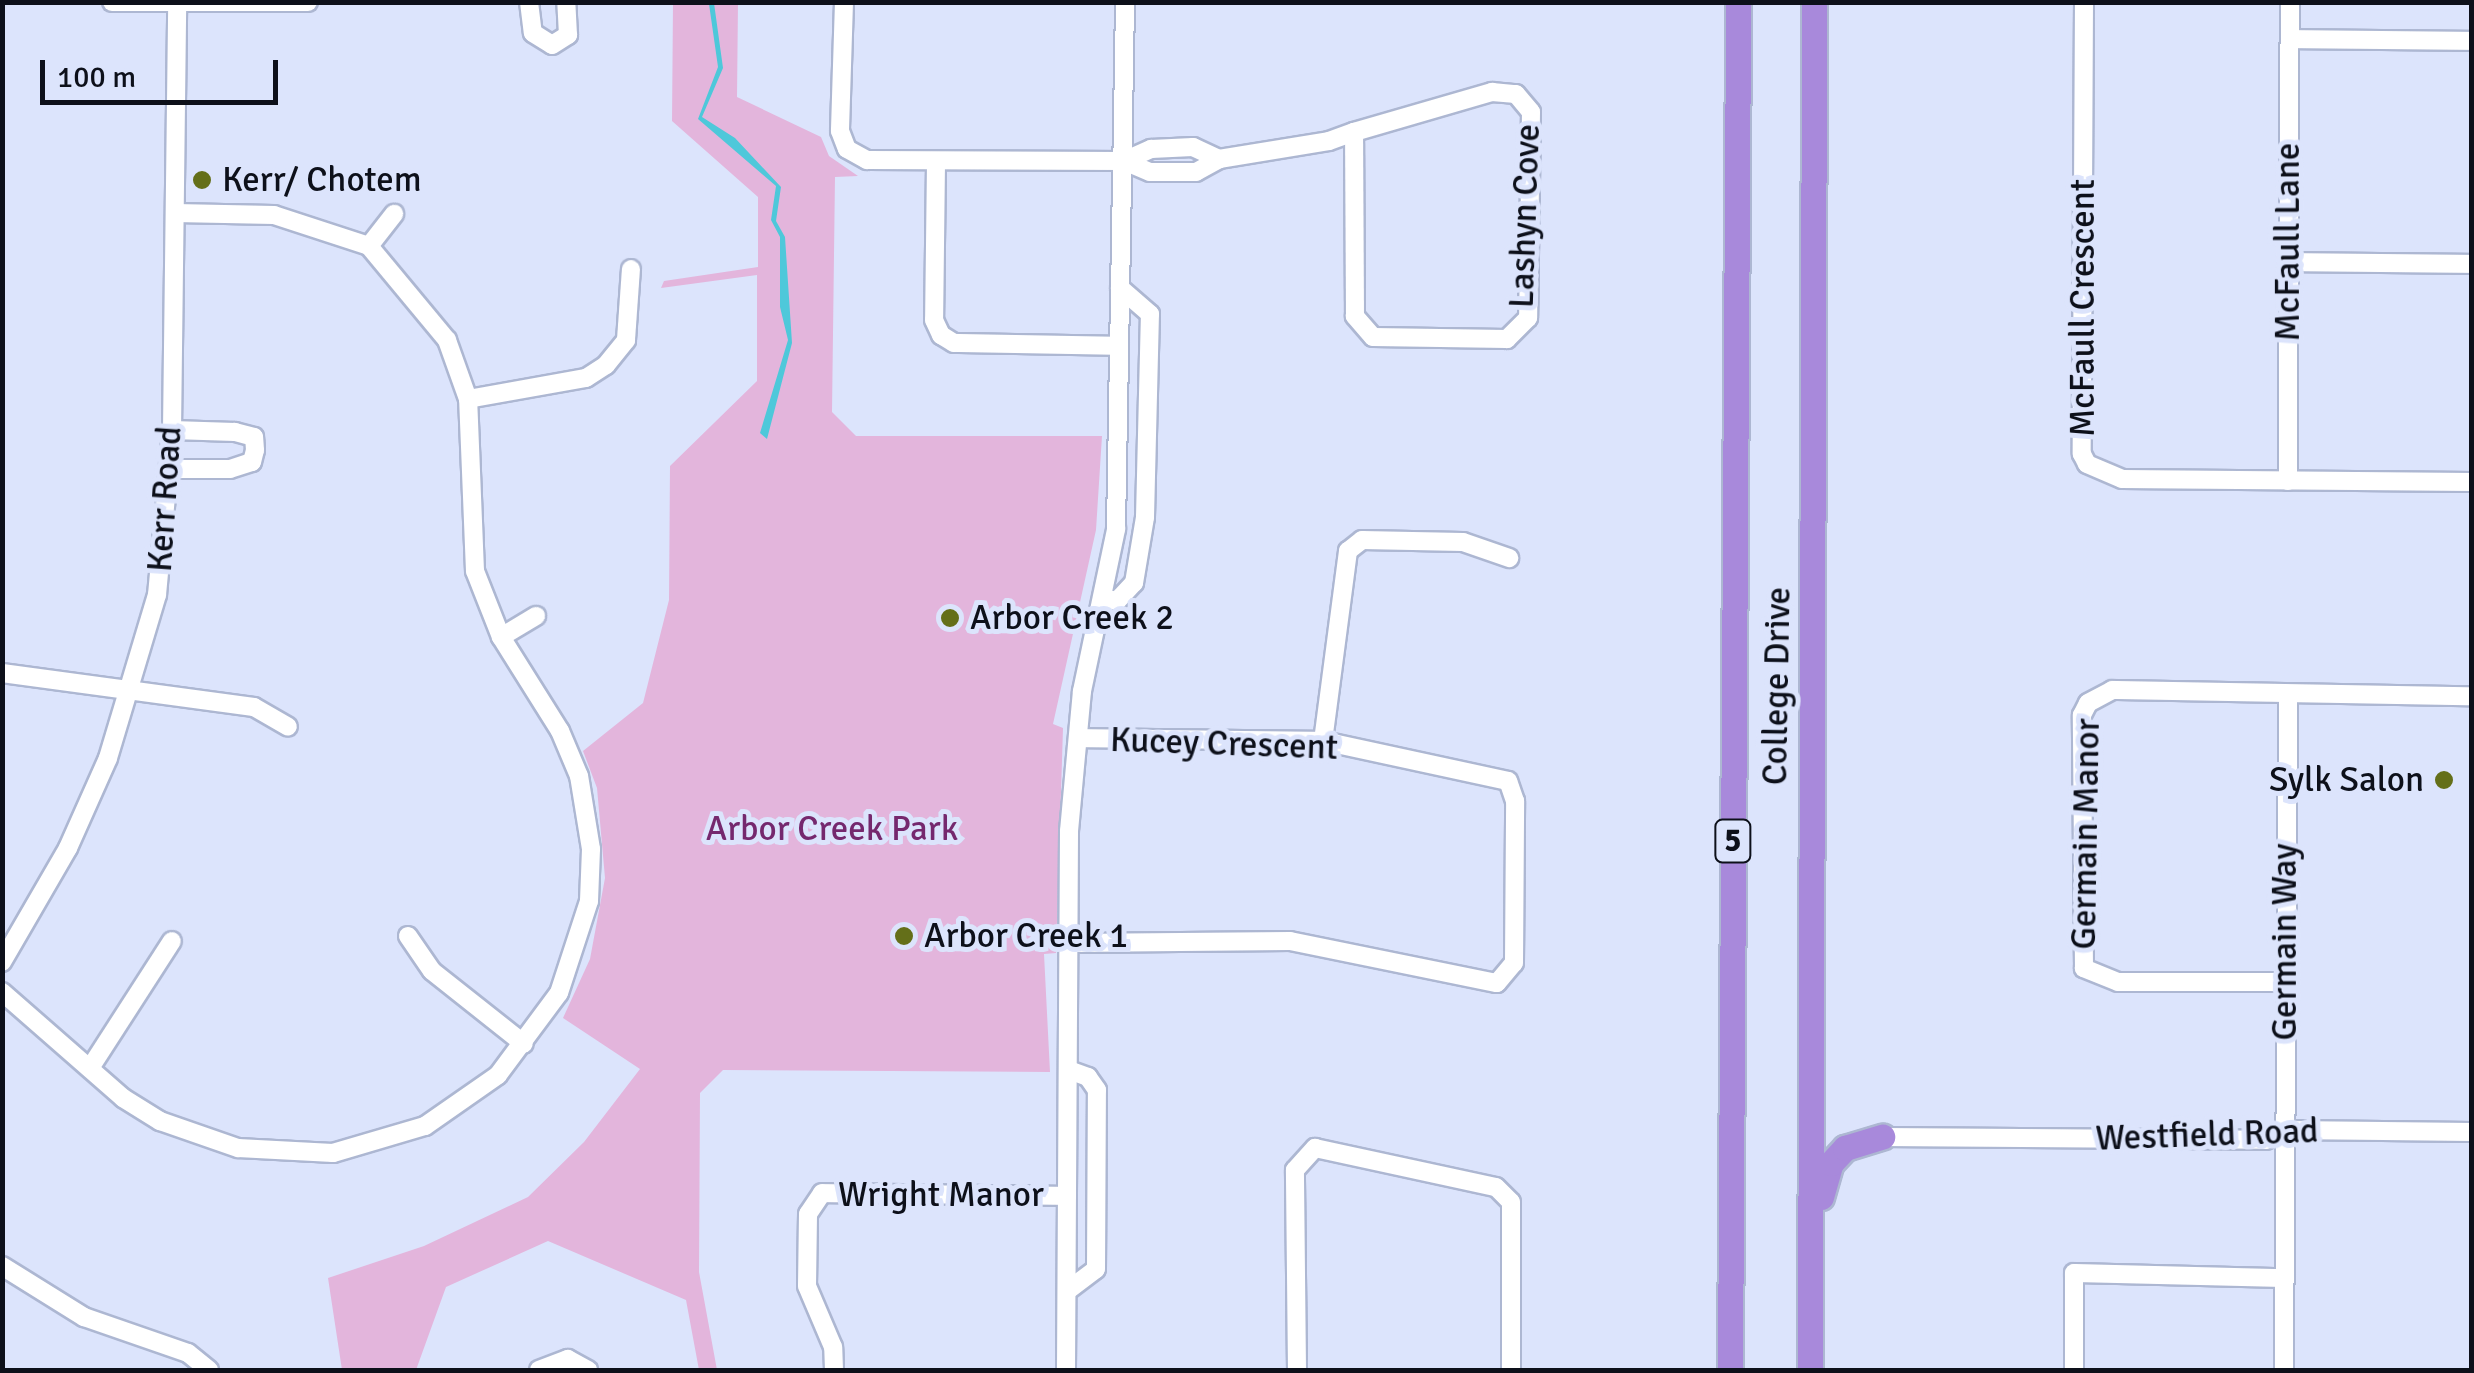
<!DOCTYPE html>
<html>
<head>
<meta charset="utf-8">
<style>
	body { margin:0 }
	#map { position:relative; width:2474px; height:1373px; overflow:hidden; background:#dce4fc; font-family:Signika,sans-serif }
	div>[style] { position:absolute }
	.green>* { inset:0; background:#e3b5dc }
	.water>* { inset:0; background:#4ec8da }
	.roads { filter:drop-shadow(2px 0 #adb7d2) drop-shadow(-2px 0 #adb7d2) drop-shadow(0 2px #adb7d2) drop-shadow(0 -2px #adb7d2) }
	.minor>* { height:18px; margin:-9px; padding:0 9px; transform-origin:9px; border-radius:9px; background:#fff }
	.highway>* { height:25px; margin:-12.5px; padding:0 12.5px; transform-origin:12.5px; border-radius:12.5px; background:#a889db }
	.dots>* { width:28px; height:28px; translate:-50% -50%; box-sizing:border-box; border:5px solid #dce4fc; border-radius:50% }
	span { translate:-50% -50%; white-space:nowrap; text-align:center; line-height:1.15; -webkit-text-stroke:10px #dce4fc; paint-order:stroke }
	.shield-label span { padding:2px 8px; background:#dce4fc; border:2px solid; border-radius:8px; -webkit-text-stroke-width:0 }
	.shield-label { font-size:32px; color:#0d101a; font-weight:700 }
	.poi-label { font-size:35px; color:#0d101a }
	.left { translate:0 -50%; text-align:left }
	.right { translate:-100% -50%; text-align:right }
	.street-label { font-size:35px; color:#0d101a }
	.park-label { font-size:35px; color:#75286e }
	.frame { position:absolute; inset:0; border:5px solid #0d101a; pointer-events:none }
	.scale { position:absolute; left:40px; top:60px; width:238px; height:45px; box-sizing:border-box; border:5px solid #0d101a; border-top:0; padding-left:12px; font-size:30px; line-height:35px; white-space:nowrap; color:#0d101a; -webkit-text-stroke:8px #dce4fc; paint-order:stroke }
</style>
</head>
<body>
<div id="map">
	<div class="green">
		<i style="clip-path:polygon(673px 3px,738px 3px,737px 97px,821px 137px,829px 156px,858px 176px,835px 177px,832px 412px,856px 436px,1102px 436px,1096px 530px,1053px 724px,1063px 728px,1056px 953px,1044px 954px,1050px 1072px,723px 1070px,700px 1093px,699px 1272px,717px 1370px,699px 1370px,686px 1300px,548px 1241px,446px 1287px,416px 1370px,342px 1370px,328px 1278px,424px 1246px,528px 1197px,584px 1142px,640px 1069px,563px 1018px,590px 959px,605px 878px,597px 788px,583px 751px,643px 703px,669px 600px,670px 466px,757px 381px,757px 275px,661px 288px,664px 281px,758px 267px,758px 197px,672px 121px)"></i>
	</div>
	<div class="water">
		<i style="clip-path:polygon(714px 3px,723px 68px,702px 117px,735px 138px,781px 187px,776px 221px,785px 237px,792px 343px,767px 439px,760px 433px,788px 340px,780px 307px,780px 237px,771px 220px,776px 186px,698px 119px,718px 67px,709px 4px)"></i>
	</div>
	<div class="roads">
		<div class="minor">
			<i style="left:112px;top:2px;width:196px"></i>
			<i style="left:529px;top:2px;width:31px;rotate:83deg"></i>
			<i style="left:533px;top:33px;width:22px;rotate:32deg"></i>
			<i style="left:552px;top:45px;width:19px;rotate:-32deg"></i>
			<i style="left:568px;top:35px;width:33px;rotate:-93deg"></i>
			<i style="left:844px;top:2px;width:129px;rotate:91.8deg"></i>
			<i style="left:840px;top:131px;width:19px;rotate:69deg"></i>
			<i style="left:847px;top:149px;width:23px;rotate:29deg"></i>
			<i style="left:867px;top:160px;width:257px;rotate:0.2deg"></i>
			<i style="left:1124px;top:161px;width:28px;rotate:23deg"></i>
			<i style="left:1150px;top:172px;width:46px"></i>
			<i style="left:1196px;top:172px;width:26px;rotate:-29deg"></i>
			<i style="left:1219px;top:159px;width:111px;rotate:-9.3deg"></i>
			<i style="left:1329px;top:141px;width:27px;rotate:-20deg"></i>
			<i style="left:1354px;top:132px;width:144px;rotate:-16.2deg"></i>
			<i style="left:1492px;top:92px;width:24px;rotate:5deg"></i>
			<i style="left:1516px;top:94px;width:23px;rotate:50deg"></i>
			<i style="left:1531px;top:112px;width:206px;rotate:90.8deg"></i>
			<i style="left:1528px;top:318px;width:30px;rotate:135deg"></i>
			<i style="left:1507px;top:339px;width:134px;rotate:-179.1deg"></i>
			<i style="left:1373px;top:337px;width:28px;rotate:-131deg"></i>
			<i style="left:1355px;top:316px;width:184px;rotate:-90.3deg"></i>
			<i style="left:2084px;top:2px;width:452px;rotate:90.3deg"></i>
			<i style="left:2082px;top:454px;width:11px;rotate:63deg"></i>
			<i style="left:2087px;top:464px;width:38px;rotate:23deg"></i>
			<i style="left:2122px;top:479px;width:350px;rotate:0.5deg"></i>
			<i style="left:2291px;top:39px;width:181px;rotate:0.6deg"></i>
			<i style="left:1124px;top:161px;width:30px;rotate:-24deg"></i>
			<i style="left:1151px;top:149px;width:42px;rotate:-2.7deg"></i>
			<i style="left:1193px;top:147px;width:29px;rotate:25deg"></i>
			<i style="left:936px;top:163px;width:157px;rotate:90.7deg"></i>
			<i style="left:934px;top:320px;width:17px;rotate:65deg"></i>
			<i style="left:941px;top:335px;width:15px;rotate:32deg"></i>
			<i style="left:954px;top:343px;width:165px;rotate:1deg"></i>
			<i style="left:369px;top:246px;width:41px;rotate:-52deg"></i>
			<i style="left:2289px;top:262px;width:183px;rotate:0.6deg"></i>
			<i style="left:468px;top:399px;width:120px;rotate:-10.1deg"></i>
			<i style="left:586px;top:378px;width:24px;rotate:-33deg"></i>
			<i style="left:606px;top:365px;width:32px;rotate:-51deg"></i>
			<i style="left:626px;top:340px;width:71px;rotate:-86deg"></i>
			<i style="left:170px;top:469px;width:60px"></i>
			<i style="left:230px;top:469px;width:23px;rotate:-18deg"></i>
			<i style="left:252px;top:462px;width:12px;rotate:-76deg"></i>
			<i style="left:255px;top:450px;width:13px;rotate:-94deg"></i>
			<i style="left:254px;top:437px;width:20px;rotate:-165deg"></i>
			<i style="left:235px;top:432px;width:63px;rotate:-178.2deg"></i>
			<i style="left:2288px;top:481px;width:479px;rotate:-89.8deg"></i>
			<i style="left:1102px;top:598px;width:15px;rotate:11deg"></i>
			<i style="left:1117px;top:601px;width:25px;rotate:-47deg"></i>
			<i style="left:1134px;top:583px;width:67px;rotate:-80.5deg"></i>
			<i style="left:1145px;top:517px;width:203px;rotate:-88.6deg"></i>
			<i style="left:1150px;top:314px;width:40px;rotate:-139deg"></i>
			<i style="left:501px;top:637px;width:41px;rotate:-31deg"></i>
			<i style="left:2px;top:673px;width:254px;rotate:7.7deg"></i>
			<i style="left:254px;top:707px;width:39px;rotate:30deg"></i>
			<i style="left:1323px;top:741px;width:192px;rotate:-82.5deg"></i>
			<i style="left:1348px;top:551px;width:18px;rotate:-38deg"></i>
			<i style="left:1362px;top:540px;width:101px;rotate:1.1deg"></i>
			<i style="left:1463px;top:542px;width:49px;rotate:19.2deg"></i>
			<i style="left:408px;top:936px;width:42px;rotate:55.6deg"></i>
			<i style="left:432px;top:971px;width:117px;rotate:38.4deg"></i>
			<i style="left:1071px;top:943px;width:219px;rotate:-0.5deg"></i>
			<i style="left:1290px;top:941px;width:211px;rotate:11.5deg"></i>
			<i style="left:1497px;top:983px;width:26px;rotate:-50deg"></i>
			<i style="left:1514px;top:963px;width:162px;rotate:-89.6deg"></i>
			<i style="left:1515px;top:801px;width:21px;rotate:-109deg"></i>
			<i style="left:1508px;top:781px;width:189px;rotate:-167.8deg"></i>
			<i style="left:1323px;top:741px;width:245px;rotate:-179.3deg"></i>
			<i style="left:2px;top:962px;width:132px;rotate:-59.9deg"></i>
			<i style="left:68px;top:848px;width:98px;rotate:-66deg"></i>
			<i style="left:108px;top:758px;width:170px;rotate:-73.3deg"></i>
			<i style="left:157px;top:595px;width:166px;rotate:-84.8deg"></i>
			<i style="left:172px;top:430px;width:428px;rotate:-89.3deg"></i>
			<i style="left:2283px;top:982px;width:165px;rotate:180deg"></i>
			<i style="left:2118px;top:982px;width:37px;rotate:-158deg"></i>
			<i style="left:2084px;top:968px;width:253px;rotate:-90.5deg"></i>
			<i style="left:2082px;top:715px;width:13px;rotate:-63deg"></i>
			<i style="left:2088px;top:703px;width:27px;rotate:-28deg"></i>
			<i style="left:2112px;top:690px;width:360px;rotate:1deg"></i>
			<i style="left:2px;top:992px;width:161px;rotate:41.2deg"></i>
			<i style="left:123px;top:1098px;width:44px;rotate:31.9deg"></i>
			<i style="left:160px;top:1121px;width:83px;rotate:19.1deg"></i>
			<i style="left:238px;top:1148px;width:95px;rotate:3deg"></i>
			<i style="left:333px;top:1153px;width:96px;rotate:-16.4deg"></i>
			<i style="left:425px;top:1126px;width:89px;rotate:-34.9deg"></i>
			<i style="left:498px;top:1075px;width:102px;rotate:-53.4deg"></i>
			<i style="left:559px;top:993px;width:97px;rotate:-71.9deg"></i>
			<i style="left:589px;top:901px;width:52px;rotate:-87.8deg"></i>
			<i style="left:591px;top:849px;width:74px;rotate:-99.3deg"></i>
			<i style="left:579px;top:776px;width:49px;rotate:-112.9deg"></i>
			<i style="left:560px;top:731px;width:111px;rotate:-122.1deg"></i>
			<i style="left:501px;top:637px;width:71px;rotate:-111.5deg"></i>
			<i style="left:475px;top:571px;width:172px;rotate:-92.3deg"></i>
			<i style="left:468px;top:399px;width:63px;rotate:-109.6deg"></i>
			<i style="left:447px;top:340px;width:122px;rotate:-129.7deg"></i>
			<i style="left:369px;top:246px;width:100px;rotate:-161.9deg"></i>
			<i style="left:274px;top:215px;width:99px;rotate:-178.8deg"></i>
			<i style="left:90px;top:1068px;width:151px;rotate:-57.2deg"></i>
			<i style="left:1882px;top:1137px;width:384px;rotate:0.4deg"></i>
			<i style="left:2266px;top:1140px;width:22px;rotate:-27deg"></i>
			<i style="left:2286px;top:1130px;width:186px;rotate:0.6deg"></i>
			<i style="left:2px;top:1266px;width:97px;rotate:31.9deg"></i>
			<i style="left:84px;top:1317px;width:110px;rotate:19.1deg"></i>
			<i style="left:188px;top:1353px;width:27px;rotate:39deg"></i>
			<i style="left:1067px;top:1291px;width:36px;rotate:-37deg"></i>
			<i style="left:1096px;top:1269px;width:179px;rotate:-89.7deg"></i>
			<i style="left:1097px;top:1090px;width:16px;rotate:-125deg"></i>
			<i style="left:1088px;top:1077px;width:20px;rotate:-160deg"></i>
			<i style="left:539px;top:1370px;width:31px;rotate:-21deg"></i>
			<i style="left:568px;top:1359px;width:23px;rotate:29deg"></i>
			<i style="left:834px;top:1370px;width:23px;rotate:-92deg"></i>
			<i style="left:833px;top:1347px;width:66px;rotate:-113.1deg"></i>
			<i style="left:807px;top:1286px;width:72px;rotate:-89.2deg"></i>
			<i style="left:808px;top:1214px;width:25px;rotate:-56deg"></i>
			<i style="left:822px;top:1193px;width:245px;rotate:0.7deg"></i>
			<i style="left:1066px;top:1370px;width:539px;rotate:-89.68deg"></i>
			<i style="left:1069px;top:831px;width:141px;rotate:-84.7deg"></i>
			<i style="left:1082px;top:691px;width:166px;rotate:-78.1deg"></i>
			<i style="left:1116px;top:529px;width:527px;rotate:-89.02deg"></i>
			<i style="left:1297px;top:1370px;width:200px;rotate:-90.6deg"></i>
			<i style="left:1295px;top:1170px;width:30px;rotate:-48deg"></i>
			<i style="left:1315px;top:1148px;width:185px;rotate:12.2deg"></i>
			<i style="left:1496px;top:1187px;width:21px;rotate:45deg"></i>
			<i style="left:1511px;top:1202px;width:168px;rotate:90deg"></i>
			<i style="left:2074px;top:1370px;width:97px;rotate:-90deg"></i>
			<i style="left:2074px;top:1273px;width:211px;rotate:1.4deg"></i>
			<i style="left:2284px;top:1370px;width:676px;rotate:-89.66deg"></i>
		</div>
		<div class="highway">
			<i style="left:1821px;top:1197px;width:35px;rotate:-74deg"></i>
			<i style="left:1831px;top:1163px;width:21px;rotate:-47deg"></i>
			<i style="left:1845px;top:1148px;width:39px;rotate:-17deg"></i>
			<i style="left:1730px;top:1370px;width:1368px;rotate:-89.66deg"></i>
			<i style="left:1810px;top:1370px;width:1368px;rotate:-89.83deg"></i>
		</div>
	</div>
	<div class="dots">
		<i style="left:202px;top:180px;background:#646f19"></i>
		<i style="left:950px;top:618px;background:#646f19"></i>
		<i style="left:2444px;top:780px;background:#646f19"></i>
		<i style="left:904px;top:936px;background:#646f19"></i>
	</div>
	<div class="shield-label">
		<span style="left:1733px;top:841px">5</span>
	</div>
	<div class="poi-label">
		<span class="left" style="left:222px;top:180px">Kerr/ Chotem</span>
		<span class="left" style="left:970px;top:618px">Arbor Creek 2</span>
		<span class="right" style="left:2424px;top:780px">Sylk Salon</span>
		<span class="left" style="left:924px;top:936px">Arbor Creek 1</span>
	</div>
	<div class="street-label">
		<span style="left:1525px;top:216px;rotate:-88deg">Lashyn Cove</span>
		<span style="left:2288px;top:242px;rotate:-90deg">McFaull Lane</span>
		<span style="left:2083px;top:308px;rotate:-90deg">McFaull Crescent</span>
		<span style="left:165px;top:499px;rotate:-86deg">Kerr Road</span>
		<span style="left:1777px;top:686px;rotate:-89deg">College Drive</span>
		<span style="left:1224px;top:744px;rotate:2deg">Kucey Crescent</span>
		<span style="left:2086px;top:834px;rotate:-89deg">Germain Manor</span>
		<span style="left:2285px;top:942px;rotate:-90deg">Germain Way</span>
		<span style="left:2207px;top:1135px;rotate:-2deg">Westfield Road</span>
		<span style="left:941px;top:1195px">Wright Manor</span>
	</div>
	<div class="park-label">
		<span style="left:832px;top:829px">Arbor Creek Park</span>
	</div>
	<div class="frame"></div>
	<div class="scale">100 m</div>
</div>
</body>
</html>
